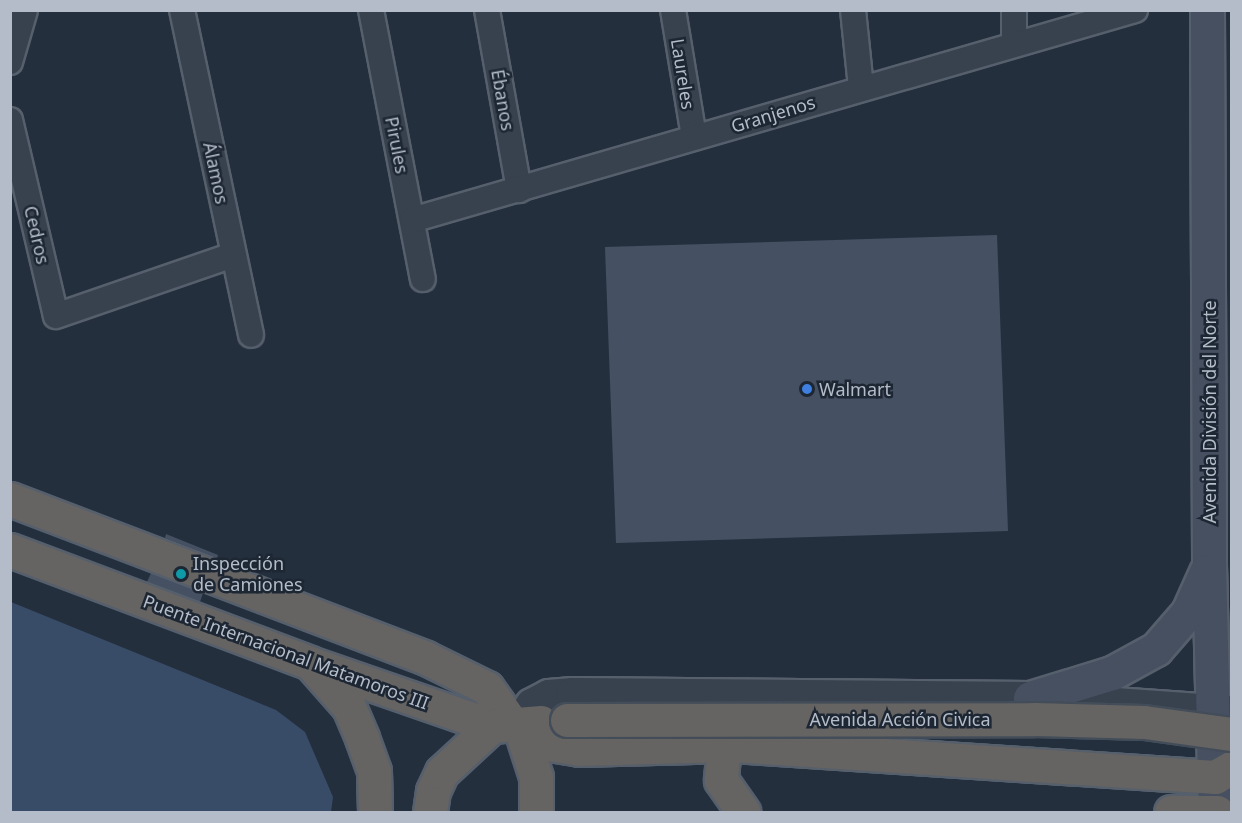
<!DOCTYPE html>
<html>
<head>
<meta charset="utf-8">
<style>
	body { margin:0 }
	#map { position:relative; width:1242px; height:823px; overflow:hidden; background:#242f3e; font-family:"Noto Sans",sans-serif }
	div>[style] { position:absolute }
	.water>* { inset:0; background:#394c67 }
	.building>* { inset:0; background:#455162 }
	.roads { filter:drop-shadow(2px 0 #565f6c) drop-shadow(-2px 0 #565f6c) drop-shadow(0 2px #565f6c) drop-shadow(0 -2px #565f6c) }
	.minor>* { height:24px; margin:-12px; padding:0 12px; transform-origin:12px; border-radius:12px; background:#38414e }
	.tertiary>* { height:32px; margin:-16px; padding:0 16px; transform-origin:16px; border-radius:16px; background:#38414e }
	.secondary>* { height:33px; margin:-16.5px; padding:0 16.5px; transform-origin:16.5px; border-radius:16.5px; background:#465061 }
	.trunk>* { height:33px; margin:-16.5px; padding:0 16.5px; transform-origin:16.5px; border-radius:16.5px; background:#656462 }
	.bridges { filter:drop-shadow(2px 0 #434c59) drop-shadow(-2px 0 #434c59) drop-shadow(0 2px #434c59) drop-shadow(0 -2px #434c59) }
	.trunk-bridge>* { height:33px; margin:-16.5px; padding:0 16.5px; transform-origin:16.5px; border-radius:16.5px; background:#656462 }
	.dots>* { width:16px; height:16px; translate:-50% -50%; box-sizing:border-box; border:3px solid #1d2633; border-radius:50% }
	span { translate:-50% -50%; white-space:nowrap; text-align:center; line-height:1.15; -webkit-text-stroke:5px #1d2633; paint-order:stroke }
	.street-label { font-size:18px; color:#b4bcc9 }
	.poi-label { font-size:18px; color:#b4bcc9 }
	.left { translate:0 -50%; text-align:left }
	.frame { position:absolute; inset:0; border:12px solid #b4bcc9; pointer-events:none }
</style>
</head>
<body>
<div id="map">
	<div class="water">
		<i style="clip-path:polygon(11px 602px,276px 710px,305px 732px,333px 797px,331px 812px,11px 812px)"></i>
	</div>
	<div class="building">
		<i style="clip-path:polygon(997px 235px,1008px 531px,616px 543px,605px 247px)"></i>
		<i style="clip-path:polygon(166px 534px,218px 555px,217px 558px,165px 538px)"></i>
		<i style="clip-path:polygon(151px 573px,203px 593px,200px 602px,147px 582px)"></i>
	</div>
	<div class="roads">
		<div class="minor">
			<i style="left:182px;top:10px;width:332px;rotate:78deg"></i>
			<i style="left:371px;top:10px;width:274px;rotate:79.1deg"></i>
			<i style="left:487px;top:10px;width:183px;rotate:79.9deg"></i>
			<i style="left:673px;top:10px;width:129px;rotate:80.6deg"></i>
			<i style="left:853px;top:10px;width:78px;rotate:84.1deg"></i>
			<i style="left:1014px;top:43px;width:33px;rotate:-90deg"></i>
			<i style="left:10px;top:62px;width:54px;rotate:-73.9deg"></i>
			<i style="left:10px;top:120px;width:201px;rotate:76.8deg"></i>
			<i style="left:56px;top:316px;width:187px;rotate:-19deg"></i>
			<i style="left:412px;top:220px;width:753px;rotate:-16.2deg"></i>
		</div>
		<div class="tertiary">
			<i style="left:519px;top:724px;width:23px;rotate:-56deg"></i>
			<i style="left:532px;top:705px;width:19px;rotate:-28deg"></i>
			<i style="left:549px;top:696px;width:24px;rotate:-5deg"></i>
			<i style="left:573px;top:694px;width:457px;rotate:0.5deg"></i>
			<i style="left:1030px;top:698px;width:202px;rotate:4deg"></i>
		</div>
		<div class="secondary">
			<i style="left:1207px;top:10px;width:555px;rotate:89.79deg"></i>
			<i style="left:1209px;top:565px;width:247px;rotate:88.6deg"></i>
			<i style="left:1030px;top:698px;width:86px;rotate:-17deg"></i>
			<i style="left:1112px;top:673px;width:50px;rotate:-28.6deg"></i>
			<i style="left:1156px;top:649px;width:49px;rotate:-49.1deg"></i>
			<i style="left:1188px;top:612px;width:44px;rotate:-65.8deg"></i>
		</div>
		<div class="trunk">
			<i style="left:10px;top:499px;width:445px;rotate:20.9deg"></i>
			<i style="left:426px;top:658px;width:68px;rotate:26.2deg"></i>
			<i style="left:487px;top:688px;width:43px;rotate:54.5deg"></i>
			<i style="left:10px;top:550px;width:321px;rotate:20.6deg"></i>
			<i style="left:310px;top:663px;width:193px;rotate:19.1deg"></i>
			<i style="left:492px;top:726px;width:49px;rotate:-4.7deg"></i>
			<i style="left:312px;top:665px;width:56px;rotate:48.6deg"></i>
			<i style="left:349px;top:707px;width:34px;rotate:67deg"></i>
			<i style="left:362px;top:738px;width:35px;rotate:70deg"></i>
			<i style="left:374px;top:771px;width:41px;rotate:88.6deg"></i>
			<i style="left:519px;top:724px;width:36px;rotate:34deg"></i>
			<i style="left:549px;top:744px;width:30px;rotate:9deg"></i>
			<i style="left:579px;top:749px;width:154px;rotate:-1.5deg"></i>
			<i style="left:733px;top:745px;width:483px;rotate:3.8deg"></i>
			<i style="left:1215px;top:777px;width:20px;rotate:-30deg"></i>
			<i style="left:519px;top:724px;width:56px;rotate:72.2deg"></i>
			<i style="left:536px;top:777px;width:35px;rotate:90deg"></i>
			<i style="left:733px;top:745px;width:15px;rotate:132deg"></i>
			<i style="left:723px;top:756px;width:24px;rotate:95deg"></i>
			<i style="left:721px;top:780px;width:39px;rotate:55deg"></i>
			<i style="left:430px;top:812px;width:21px;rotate:-82deg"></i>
			<i style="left:433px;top:791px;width:21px;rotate:-65deg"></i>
			<i style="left:442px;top:772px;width:68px;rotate:-42.6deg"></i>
			<i style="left:1171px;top:812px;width:46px"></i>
		</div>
	</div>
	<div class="bridges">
		<div class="trunk-bridge">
			<i style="left:567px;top:720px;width:467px;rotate:-0.1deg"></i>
			<i style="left:1034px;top:719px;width:110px;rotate:1.6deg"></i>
			<i style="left:1144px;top:722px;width:89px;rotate:7.8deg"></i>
		</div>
	</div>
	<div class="dots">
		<i style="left:807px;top:389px;background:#3f7fe0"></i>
		<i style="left:181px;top:574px;background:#0f9aa8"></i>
	</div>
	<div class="street-label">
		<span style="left:683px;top:74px;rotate:81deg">Laureles</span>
		<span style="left:503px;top:100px;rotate:80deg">Ébanos</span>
		<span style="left:773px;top:114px;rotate:-17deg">Granjenos</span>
		<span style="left:397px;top:145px;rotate:79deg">Pirules</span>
		<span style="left:216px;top:173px;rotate:78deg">Álamos</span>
		<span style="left:37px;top:235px;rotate:77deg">Cedros</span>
		<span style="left:1209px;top:412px;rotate:-90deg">Avenida División del Norte</span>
		<span style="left:286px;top:652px;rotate:20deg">Puente Internacional Matamoros III</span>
		<span style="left:900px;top:719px">Avenida Acción Civica</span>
	</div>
	<div class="poi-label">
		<span class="left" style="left:819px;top:389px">Walmart</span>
		<span class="left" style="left:193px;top:574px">Inspección<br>de Camiones</span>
	</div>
	<div class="frame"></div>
</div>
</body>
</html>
